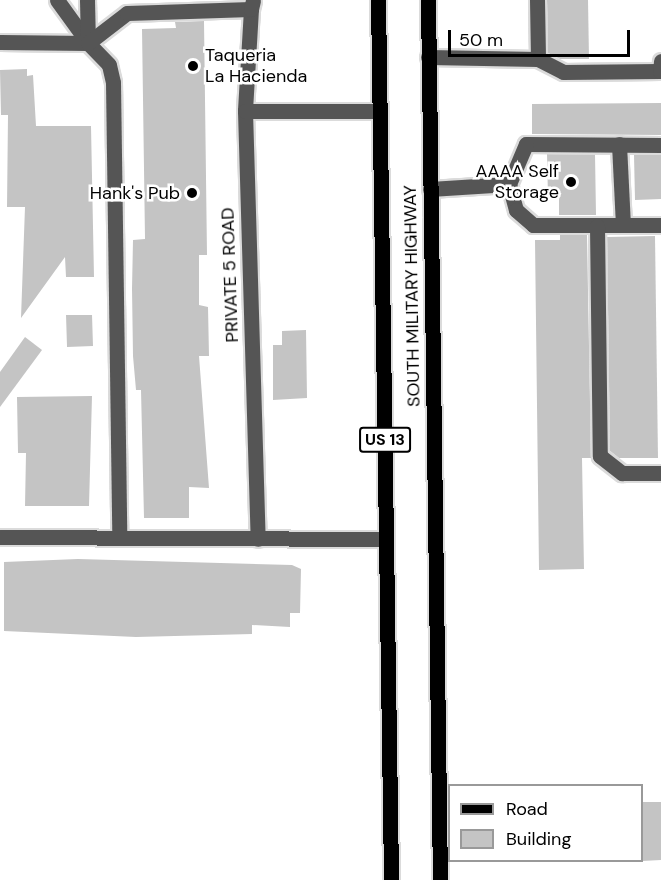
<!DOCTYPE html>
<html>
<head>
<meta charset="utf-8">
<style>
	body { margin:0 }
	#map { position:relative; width:661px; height:880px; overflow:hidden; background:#fff; font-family:"DM Sans",sans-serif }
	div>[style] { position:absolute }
	.building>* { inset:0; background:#c4c4c4 }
	.roads { filter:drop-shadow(2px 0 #dbdbdb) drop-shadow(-2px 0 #dbdbdb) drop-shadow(0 2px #dbdbdb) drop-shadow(0 -2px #dbdbdb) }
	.minor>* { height:15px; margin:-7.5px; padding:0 7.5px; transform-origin:7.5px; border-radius:7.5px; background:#555 }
	.major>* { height:15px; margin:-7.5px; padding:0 7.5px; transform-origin:7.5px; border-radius:7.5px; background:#000 }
	.dots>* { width:16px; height:16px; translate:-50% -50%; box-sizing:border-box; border:3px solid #fff; border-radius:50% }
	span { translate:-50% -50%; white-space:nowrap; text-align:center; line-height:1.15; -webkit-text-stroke:5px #fff; paint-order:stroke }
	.shield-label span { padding:2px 4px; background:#fff; border:2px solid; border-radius:4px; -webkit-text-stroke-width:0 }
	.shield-label { font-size:16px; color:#000; font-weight:700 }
	.poi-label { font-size:18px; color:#000 }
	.left { translate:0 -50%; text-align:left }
	.right { translate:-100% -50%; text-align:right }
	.street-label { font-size:18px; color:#000 }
	.legend { position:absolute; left:448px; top:784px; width:195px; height:78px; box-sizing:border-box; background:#fff; border:2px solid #999; margin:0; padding:8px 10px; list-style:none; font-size:18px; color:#000 }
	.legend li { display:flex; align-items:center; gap:12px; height:30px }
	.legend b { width:30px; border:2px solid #999 }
	.scale { position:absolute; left:448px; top:30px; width:182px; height:27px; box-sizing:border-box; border:3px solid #000; border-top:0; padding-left:8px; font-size:18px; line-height:21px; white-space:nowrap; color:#000; -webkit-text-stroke:4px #fff; paint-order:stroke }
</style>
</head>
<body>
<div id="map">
	<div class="building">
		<i style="clip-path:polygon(547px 0,588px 0,589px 59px,560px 59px,548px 53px)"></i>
		<i style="clip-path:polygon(204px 21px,207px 255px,199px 255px,199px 305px,208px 307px,209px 356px,199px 356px,209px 488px,189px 487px,189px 518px,144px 518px,141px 390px,136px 390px,133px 356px,132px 289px,133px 240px,145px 239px,142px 29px,176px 28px,175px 22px)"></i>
		<i style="clip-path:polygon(27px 69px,27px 76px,33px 75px,36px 126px,91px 126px,94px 277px,66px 277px,65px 257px,21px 318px,25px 207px,7px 207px,8px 115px,1px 115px,0 70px)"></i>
		<i style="clip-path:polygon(661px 103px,661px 135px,532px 134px,532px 104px)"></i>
		<i style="clip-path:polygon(547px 154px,595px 154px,596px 215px,559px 215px,559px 198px,548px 198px)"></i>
		<i style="clip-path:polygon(634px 155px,661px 155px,661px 199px,635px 200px)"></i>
		<i style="clip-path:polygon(560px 235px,587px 235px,591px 458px,582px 458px,584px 569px,539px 570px,535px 240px,560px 240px)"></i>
		<i style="clip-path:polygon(655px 236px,658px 458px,619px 458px,610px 451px,607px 237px)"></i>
		<i style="clip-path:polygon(66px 315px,92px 315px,93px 346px,67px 347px)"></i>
		<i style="clip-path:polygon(306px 330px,307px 398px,273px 400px,273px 345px,282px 345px,282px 331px)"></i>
		<i style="clip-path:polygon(25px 337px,42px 350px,0 407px,0 372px)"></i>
		<i style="clip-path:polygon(92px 396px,89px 506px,25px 506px,26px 453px,18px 453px,17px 397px)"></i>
		<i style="clip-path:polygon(78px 559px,292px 565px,301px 569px,300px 613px,290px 613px,290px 627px,252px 625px,252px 634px,136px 637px,4px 631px,4px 562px)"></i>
		<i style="clip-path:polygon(642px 802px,661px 802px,661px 860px,642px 861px)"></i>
	</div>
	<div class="roads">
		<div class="minor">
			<i style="left:57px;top:0;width:53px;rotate:54.2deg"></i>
			<i style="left:87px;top:0;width:43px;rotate:88.7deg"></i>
			<i style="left:88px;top:43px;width:30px;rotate:46deg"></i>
			<i style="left:109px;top:65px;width:18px;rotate:77deg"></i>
			<i style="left:113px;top:83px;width:452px;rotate:89.2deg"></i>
			<i style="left:537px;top:0;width:59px;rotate:89deg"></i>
			<i style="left:251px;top:9px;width:102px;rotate:93.4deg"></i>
			<i style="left:245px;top:111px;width:428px;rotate:88.3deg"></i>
			<i style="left:0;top:42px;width:88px;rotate:0.7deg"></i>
			<i style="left:88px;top:43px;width:49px;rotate:-37.6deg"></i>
			<i style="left:127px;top:13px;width:124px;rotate:-1.8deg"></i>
			<i style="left:251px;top:9px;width:9px;rotate:-77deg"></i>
			<i style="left:428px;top:57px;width:110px;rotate:1deg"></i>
			<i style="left:538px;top:59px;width:28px;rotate:27deg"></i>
			<i style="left:563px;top:72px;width:97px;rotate:-0.6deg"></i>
			<i style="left:660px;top:71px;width:10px;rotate:-84deg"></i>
			<i style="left:245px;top:111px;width:135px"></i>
			<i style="left:619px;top:144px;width:81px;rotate:87.2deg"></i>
			<i style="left:661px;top:145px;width:135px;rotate:-179.6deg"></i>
			<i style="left:526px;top:144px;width:43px;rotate:113deg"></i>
			<i style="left:509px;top:184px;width:27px;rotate:75deg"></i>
			<i style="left:516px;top:210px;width:23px;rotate:41deg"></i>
			<i style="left:533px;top:225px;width:128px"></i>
			<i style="left:430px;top:189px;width:79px;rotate:-3.6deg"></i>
			<i style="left:597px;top:226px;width:230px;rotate:89.3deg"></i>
			<i style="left:600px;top:456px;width:28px;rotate:38deg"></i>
			<i style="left:622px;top:473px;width:39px"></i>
			<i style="left:0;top:537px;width:386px;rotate:0.3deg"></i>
		</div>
		<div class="major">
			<i style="left:378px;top:0;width:880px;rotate:89.15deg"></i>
			<i style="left:428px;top:0;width:880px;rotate:89.22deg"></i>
		</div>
	</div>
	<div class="dots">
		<i style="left:193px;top:66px;background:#000"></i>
		<i style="left:571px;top:182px;background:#000"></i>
		<i style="left:192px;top:193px;background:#000"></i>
	</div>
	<div class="shield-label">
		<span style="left:385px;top:440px">US 13</span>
	</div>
	<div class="poi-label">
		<span class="left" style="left:205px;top:66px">Taqueria<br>La Hacienda</span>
		<span class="right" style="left:559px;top:182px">AAAA Self<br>Storage</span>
		<span class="right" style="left:180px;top:193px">Hank's Pub</span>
	</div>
	<div class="street-label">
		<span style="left:230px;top:275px;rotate:-92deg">PRIVATE 5 ROAD</span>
		<span style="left:412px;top:296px;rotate:-91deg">SOUTH MILITARY HIGHWAY</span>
	</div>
	<ul class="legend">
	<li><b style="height:8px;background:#000"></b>Road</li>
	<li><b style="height:16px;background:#c4c4c4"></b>Building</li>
	</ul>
	<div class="scale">50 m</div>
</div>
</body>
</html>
